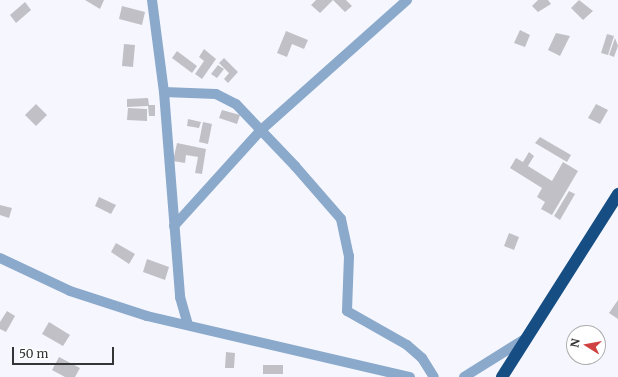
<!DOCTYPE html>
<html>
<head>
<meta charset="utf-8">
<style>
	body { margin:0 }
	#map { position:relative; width:618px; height:377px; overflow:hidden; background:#f6f7fe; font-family:Merriweather,serif }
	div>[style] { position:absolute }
	.building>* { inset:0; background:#c1c0c7 }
	.minor>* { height:10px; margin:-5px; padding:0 5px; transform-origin:5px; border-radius:5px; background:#8ba9cb }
	.highway>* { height:12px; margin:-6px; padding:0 6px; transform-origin:6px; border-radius:6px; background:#164e83 }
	span { translate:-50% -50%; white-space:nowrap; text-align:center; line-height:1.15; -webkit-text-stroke:3px #fff; paint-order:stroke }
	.north { position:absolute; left:566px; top:325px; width:40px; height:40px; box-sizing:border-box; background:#fff; border:1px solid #aeaeaf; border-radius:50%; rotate:281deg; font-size:11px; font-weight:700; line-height:16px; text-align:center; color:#343537 }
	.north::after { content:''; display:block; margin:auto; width:14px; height:18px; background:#d04142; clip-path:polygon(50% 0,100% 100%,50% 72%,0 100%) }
	.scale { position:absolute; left:12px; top:347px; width:102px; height:18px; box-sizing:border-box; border:2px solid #343537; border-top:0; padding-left:5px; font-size:12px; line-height:14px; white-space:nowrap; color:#343537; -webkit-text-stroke:3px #fff; paint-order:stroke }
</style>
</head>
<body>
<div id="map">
	<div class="building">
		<i style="clip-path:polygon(85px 0,104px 0,100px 9px)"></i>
		<i style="clip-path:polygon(316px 0,346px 0,352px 6px,345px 12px,333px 0,320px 13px,311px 5px)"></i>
		<i style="clip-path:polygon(538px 0,548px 0,551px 4px,538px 12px,532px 6px)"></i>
		<i style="clip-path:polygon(579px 0,593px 11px,583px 20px,571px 8px)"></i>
		<i style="clip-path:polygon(25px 2px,31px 10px,16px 23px,10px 15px)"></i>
		<i style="clip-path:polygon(122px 6px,145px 12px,142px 25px,119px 19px)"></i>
		<i style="clip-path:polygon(520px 30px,530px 35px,525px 47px,514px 43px)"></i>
		<i style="clip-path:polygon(286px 31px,308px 40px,304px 49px,292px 44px,287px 57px,277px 53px)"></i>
		<i style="clip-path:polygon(556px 33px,570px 36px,560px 56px,548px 50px)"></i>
		<i style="clip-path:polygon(607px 34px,614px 36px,608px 55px,601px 53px)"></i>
		<i style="clip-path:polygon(615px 38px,618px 46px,614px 57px,609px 55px)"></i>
		<i style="clip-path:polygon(124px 44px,135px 45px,133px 67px,122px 66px)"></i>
		<i style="clip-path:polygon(204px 49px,216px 59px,202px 79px,195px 74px,204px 61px,199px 57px)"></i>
		<i style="clip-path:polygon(177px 51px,197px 66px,192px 73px,172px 58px)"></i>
		<i style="clip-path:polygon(224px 58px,238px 72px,228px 83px,224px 79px,229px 73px,219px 63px)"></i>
		<i style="clip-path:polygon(218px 65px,224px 69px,217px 78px,211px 74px)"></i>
		<i style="clip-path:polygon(148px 98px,149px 105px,155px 105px,155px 116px,149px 116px,148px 106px,127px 107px,127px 99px)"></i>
		<i style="clip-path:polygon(36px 104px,47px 115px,36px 126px,25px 115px)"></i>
		<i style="clip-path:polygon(596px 104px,608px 110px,600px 124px,588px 118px)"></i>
		<i style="clip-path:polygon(128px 108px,147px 109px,147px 121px,127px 120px)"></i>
		<i style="clip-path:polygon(222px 110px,240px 115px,237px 124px,219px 118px)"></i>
		<i style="clip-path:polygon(188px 119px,201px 122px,199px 128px,187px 126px)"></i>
		<i style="clip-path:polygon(203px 122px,212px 124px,208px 144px,199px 142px)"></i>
		<i style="clip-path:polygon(540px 137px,571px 155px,567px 162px,535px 143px)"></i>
		<i style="clip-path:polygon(177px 143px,206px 149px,202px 174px,195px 173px,198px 157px,186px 155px,185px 163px,173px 161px)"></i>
		<i style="clip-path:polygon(529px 152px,534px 156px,528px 166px,552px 181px,563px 162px,578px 171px,552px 215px,541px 209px,545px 202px,537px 197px,542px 188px,510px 168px,516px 158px,523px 162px)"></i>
		<i style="clip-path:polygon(569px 191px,575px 194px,560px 220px,554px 216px)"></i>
		<i style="clip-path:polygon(99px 197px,116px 205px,111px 214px,95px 206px)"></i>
		<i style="clip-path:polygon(0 205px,12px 208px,9px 218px,0 215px)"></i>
		<i style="clip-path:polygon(509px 233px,519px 237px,514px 250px,504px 246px)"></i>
		<i style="clip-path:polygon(116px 243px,135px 254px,129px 264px,111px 252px)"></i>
		<i style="clip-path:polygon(147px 259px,169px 267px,165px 280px,143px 272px)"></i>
		<i style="clip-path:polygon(618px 300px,618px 319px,609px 313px)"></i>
		<i style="clip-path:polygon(7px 311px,15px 316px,6px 332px,0 329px,0 322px)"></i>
		<i style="clip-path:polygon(49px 322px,70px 335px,63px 346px,42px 334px)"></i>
		<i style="clip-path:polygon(226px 352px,235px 353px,234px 368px,225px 368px)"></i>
		<i style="clip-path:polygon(59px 357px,80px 368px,75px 377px,65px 377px,52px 370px)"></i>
		<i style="clip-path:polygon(263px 365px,283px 365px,283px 374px,263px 374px)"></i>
	</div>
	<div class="minor">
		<i style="left:152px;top:0;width:93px;rotate:82.6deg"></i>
		<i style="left:164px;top:92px;width:206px;rotate:85.5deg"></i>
		<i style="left:180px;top:297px;width:29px;rotate:74deg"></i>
		<i style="left:164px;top:92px;width:52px;rotate:2.2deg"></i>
		<i style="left:216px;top:94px;width:22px;rotate:27deg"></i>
		<i style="left:236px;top:104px;width:86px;rotate:46.4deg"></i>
		<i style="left:295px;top:166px;width:70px;rotate:49deg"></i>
		<i style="left:341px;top:219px;width:38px;rotate:78deg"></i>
		<i style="left:349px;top:256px;width:55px;rotate:92.1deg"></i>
		<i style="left:347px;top:311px;width:69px;rotate:29.5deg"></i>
		<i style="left:407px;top:345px;width:20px;rotate:41deg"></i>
		<i style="left:422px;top:358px;width:22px;rotate:58deg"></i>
		<i style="left:174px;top:226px;width:128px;rotate:-47.8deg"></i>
		<i style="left:260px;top:131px;width:197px;rotate:-41.7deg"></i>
		<i style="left:0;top:258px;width:77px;rotate:25.2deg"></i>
		<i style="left:70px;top:291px;width:81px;rotate:18deg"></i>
		<i style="left:147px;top:316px;width:270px;rotate:13.1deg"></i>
		<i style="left:464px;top:377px;width:75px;rotate:-32deg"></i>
	</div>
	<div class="highway">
		<i style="left:502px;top:377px;width:217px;rotate:-57.6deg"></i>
	</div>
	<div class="north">N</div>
	<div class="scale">50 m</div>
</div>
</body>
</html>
